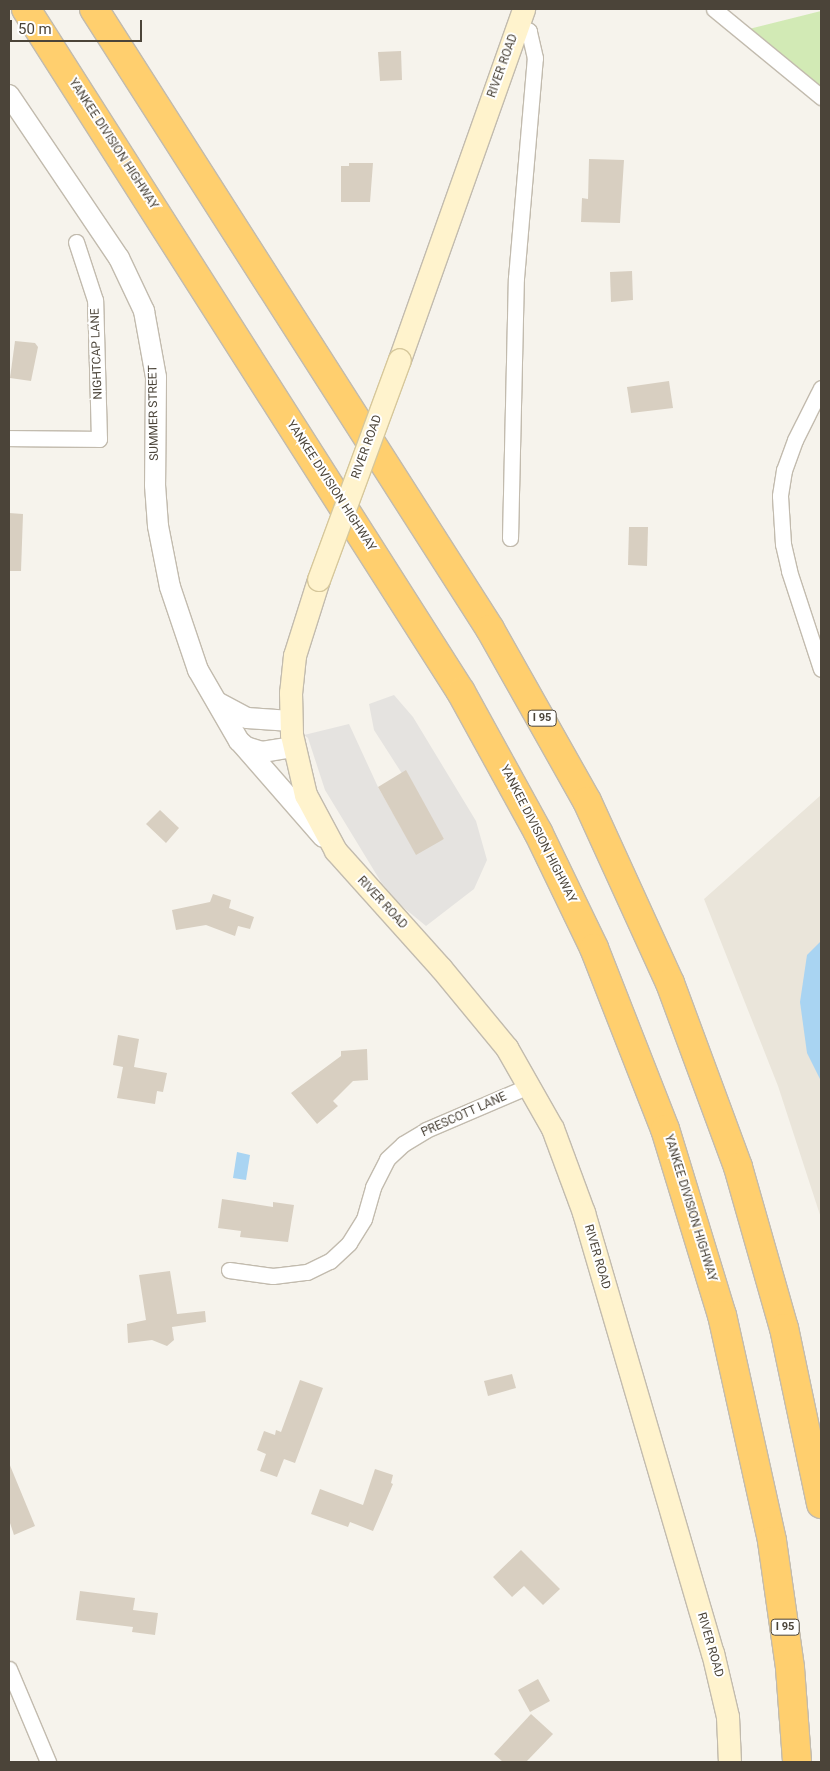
<!DOCTYPE html>
<html>
<head>
<meta charset="utf-8">
<style>
	body { margin:0 }
	#map { position:relative; width:830px; height:1771px; overflow:hidden; background:#f6f3ec; font-family:Roboto,sans-serif }
	div>[style] { position:absolute }
	.residential>* { inset:0; background:#eae5da }
	.green>* { inset:0; background:#d2eab5 }
	.parking>* { inset:0; background:#e5e3e0 }
	.water>* { inset:0; background:#a9d4f2 }
	.building>* { inset:0; background:#d8cfc1 }
	.roads { filter:drop-shadow(1px 0 #c2bbae) drop-shadow(-1px 0 #c2bbae) drop-shadow(0 1px #c2bbae) drop-shadow(0 -1px #c2bbae) }
	.minor>* { height:15px; margin:-7.5px; padding:0 7.5px; transform-origin:7.5px; border-radius:7.5px; background:#fff }
	.tertiary>* { height:20px; margin:-10px; padding:0 10px; transform-origin:10px; border-radius:10px; background:#fff }
	.secondary>* { height:22px; margin:-11px; padding:0 11px; transform-origin:11px; border-radius:11px; background:#fff3cd }
	.motorway>* { height:28px; margin:-14px; padding:0 14px; transform-origin:14px; border-radius:14px; background:#ffcf6e }
	.bridges { filter:drop-shadow(1px 0 #d6c79b) drop-shadow(-1px 0 #d6c79b) drop-shadow(0 1px #d6c79b) drop-shadow(0 -1px #d6c79b) }
	.secondary-bridge>* { height:22px; margin:-11px; padding:0 11px; transform-origin:11px; border-radius:11px; background:#fff3cd }
	span { translate:-50% -50%; white-space:nowrap; text-align:center; line-height:1.15; -webkit-text-stroke:4px #fff; paint-order:stroke }
	.shield-label span { padding:1px 4px; background:#fff; border:1px solid; border-radius:4px; -webkit-text-stroke-width:0 }
	.shield-label { font-size:11px; color:#4b4439; font-weight:700 }
	.street-label { font-size:12px; color:#4b4439 }
	.frame { position:absolute; inset:0; border:10px solid #4b4439; pointer-events:none }
	.scale { position:absolute; left:10px; top:20px; width:132px; height:22px; box-sizing:border-box; border:2px solid #4b4439; border-top:0; padding-left:6px; font-size:15px; line-height:18px; white-space:nowrap; color:#4b4439; -webkit-text-stroke:4px #fff; paint-order:stroke }
</style>
</head>
<body>
<div id="map">
	<div class="residential">
		<i style="clip-path:polygon(821px 795px,821px 1218px,778px 1086px,704px 899px)"></i>
	</div>
	<div class="green">
		<i style="clip-path:polygon(821px 11px,821px 97px,741px 31px)"></i>
	</div>
	<div class="parking">
		<i style="clip-path:polygon(394px 695px,413px 717px,476px 821px,487px 860px,474px 889px,426px 926px,398px 903px,381px 882px,325px 790px,308px 738px,304px 735px,349px 724px,378px 787px,415px 852px,444px 839px,374px 730px,369px 704px)"></i>
	</div>
	<div class="water">
		<i style="clip-path:polygon(821px 941px,821px 1081px,807px 1053px,800px 1002px,807px 955px)"></i>
		<i style="clip-path:polygon(237px 1152px,250px 1155px,246px 1180px,233px 1178px)"></i>
	</div>
	<div class="building">
		<i style="clip-path:polygon(401px 51px,402px 80px,380px 81px,378px 52px)"></i>
		<i style="clip-path:polygon(589px 159px,624px 160px,620px 223px,581px 222px,582px 198px,588px 199px)"></i>
		<i style="clip-path:polygon(349px 163px,373px 163px,370px 202px,341px 202px,341px 166px,349px 166px)"></i>
		<i style="clip-path:polygon(632px 271px,633px 300px,611px 302px,610px 272px)"></i>
		<i style="clip-path:polygon(15px 341px,35px 343px,38px 347px,31px 381px,10px 378px)"></i>
		<i style="clip-path:polygon(669px 381px,673px 408px,631px 413px,627px 387px)"></i>
		<i style="clip-path:polygon(9px 513px,23px 514px,21px 571px,9px 571px)"></i>
		<i style="clip-path:polygon(629px 527px,648px 527px,647px 566px,628px 565px)"></i>
		<i style="clip-path:polygon(406px 770px,444px 839px,416px 855px,378px 787px)"></i>
		<i style="clip-path:polygon(160px 810px,179px 828px,166px 843px,146px 824px)"></i>
		<i style="clip-path:polygon(213px 894px,231px 900px,229px 908px,254px 917px,250px 929px,238px 926px,235px 936px,206px 925px,176px 930px,172px 910px,210px 902px)"></i>
		<i style="clip-path:polygon(118px 1035px,139px 1039px,134px 1067px,167px 1073px,163px 1092px,157px 1091px,155px 1104px,117px 1098px,123px 1067px,113px 1065px)"></i>
		<i style="clip-path:polygon(367px 1049px,368px 1080px,353px 1081px,333px 1101px,338px 1106px,317px 1124px,291px 1093px,341px 1056px,341px 1051px)"></i>
		<i style="clip-path:polygon(222px 1199px,273px 1207px,273px 1202px,294px 1205px,288px 1242px,240px 1237px,241px 1231px,218px 1228px)"></i>
		<i style="clip-path:polygon(170px 1271px,177px 1314px,205px 1311px,206px 1322px,172px 1327px,174px 1340px,167px 1346px,152px 1340px,128px 1343px,127px 1324px,146px 1320px,139px 1275px)"></i>
		<i style="clip-path:polygon(512px 1374px,516px 1388px,488px 1396px,484px 1381px)"></i>
		<i style="clip-path:polygon(300px 1380px,323px 1388px,295px 1463px,284px 1459px,277px 1477px,260px 1471px,266px 1454px,257px 1450px,264px 1431px,275px 1435px,276px 1430px,281px 1432px)"></i>
		<i style="clip-path:polygon(9px 1463px,35px 1526px,14px 1535px,9px 1520px)"></i>
		<i style="clip-path:polygon(375px 1469px,393px 1475px,391px 1483px,393px 1484px,373px 1531px,350px 1522px,348px 1527px,311px 1514px,320px 1489px,363px 1505px)"></i>
		<i style="clip-path:polygon(521px 1550px,560px 1589px,543px 1605px,524px 1586px,512px 1597px,493px 1577px)"></i>
		<i style="clip-path:polygon(80px 1591px,135px 1598px,133px 1610px,158px 1613px,155px 1635px,132px 1632px,133px 1627px,76px 1620px)"></i>
		<i style="clip-path:polygon(538px 1679px,550px 1701px,530px 1712px,518px 1690px)"></i>
		<i style="clip-path:polygon(531px 1714px,553px 1734px,526px 1762px,503px 1762px,494px 1754px)"></i>
	</div>
	<div class="roads">
		<div class="minor">
			<i style="left:714px;top:9px;width:139px;rotate:39.4deg"></i>
			<i style="left:821px;top:388px;width:58px;rotate:116.6deg"></i>
			<i style="left:795px;top:440px;width:32px;rotate:110deg"></i>
			<i style="left:784px;top:470px;width:26px;rotate:99deg"></i>
			<i style="left:780px;top:496px;width:48px;rotate:86.4deg"></i>
			<i style="left:783px;top:544px;width:28px;rotate:77deg"></i>
			<i style="left:789px;top:571px;width:103px;rotate:71.9deg"></i>
			<i style="left:9px;top:438px;width:90px;rotate:0.6deg"></i>
			<i style="left:99px;top:439px;width:139px;rotate:-91.6deg"></i>
			<i style="left:95px;top:300px;width:61px;rotate:-108.1deg"></i>
			<i style="left:510px;top:538px;width:260px;rotate:-88.7deg"></i>
			<i style="left:516px;top:278px;width:221px;rotate:-85.1deg"></i>
			<i style="left:535px;top:58px;width:28px;rotate:-103deg"></i>
			<i style="left:529px;top:31px;width:13px;rotate:-148deg"></i>
			<i style="left:229px;top:1270px;width:44px;rotate:7.8deg"></i>
			<i style="left:273px;top:1276px;width:34px;rotate:-7deg"></i>
			<i style="left:307px;top:1272px;width:25px;rotate:-26deg"></i>
			<i style="left:330px;top:1261px;width:26px;rotate:-43deg"></i>
			<i style="left:349px;top:1243px;width:28px;rotate:-58deg"></i>
			<i style="left:364px;top:1219px;width:33px;rotate:-74deg"></i>
			<i style="left:373px;top:1187px;width:31px;rotate:-63deg"></i>
			<i style="left:387px;top:1159px;width:22px;rotate:-43deg"></i>
			<i style="left:403px;top:1144px;width:27px;rotate:-31deg"></i>
			<i style="left:426px;top:1130px;width:114px;rotate:-23.2deg"></i>
			<i style="left:9px;top:1669px;width:101px;rotate:67.2deg"></i>
		</div>
		<div class="tertiary">
			<i style="left:9px;top:95px;width:197px;rotate:56deg"></i>
			<i style="left:119px;top:258px;width:59px;rotate:64.7deg"></i>
			<i style="left:144px;top:311px;width:67px;rotate:79.7deg"></i>
			<i style="left:156px;top:377px;width:108px;rotate:90.5deg"></i>
			<i style="left:155px;top:485px;width:41px;rotate:85.8deg"></i>
			<i style="left:158px;top:526px;width:62px;rotate:78.9deg"></i>
			<i style="left:170px;top:587px;width:88px;rotate:71.4deg"></i>
			<i style="left:198px;top:670px;width:82px;rotate:60deg"></i>
			<i style="left:239px;top:741px;width:9px;rotate:41deg"></i>
			<i style="left:246px;top:747px;width:17px;rotate:17deg"></i>
			<i style="left:262px;top:752px;width:32px;rotate:-9deg"></i>
			<i style="left:217px;top:702px;width:34px;rotate:28deg"></i>
			<i style="left:247px;top:718px;width:44px;rotate:3.9deg"></i>
			<i style="left:242px;top:744px;width:123px;rotate:48.9deg"></i>
		</div>
		<div class="secondary">
			<i style="left:400px;top:360px;width:372px;rotate:-70.5deg"></i>
			<i style="left:319px;top:580px;width:80px;rotate:107.5deg"></i>
			<i style="left:295px;top:656px;width:37px;rotate:96deg"></i>
			<i style="left:291px;top:693px;width:42px;rotate:88.6deg"></i>
			<i style="left:292px;top:735px;width:62px;rotate:76.9deg"></i>
			<i style="left:306px;top:795px;width:64px;rotate:61.8deg"></i>
			<i style="left:336px;top:851px;width:157px;rotate:48.1deg"></i>
			<i style="left:441px;top:968px;width:104px;rotate:50.5deg"></i>
			<i style="left:507px;top:1048px;width:93px;rotate:60.4deg"></i>
			<i style="left:553px;top:1129px;width:90px;rotate:69.7deg"></i>
			<i style="left:584px;top:1213px;width:459px;rotate:73.7deg"></i>
			<i style="left:713px;top:1653px;width:66px;rotate:76.8deg"></i>
			<i style="left:728px;top:1717px;width:45px;rotate:87.5deg"></i>
		</div>
		<div class="motorway">
			<i style="left:26px;top:9px;width:810px;rotate:57.51deg"></i>
			<i style="left:461px;top:692px;width:160px;rotate:61.2deg"></i>
			<i style="left:538px;top:832px;width:129px;rotate:64.2deg"></i>
			<i style="left:594px;top:948px;width:194px;rotate:68.6deg"></i>
			<i style="left:665px;top:1129px;width:195px;rotate:73deg"></i>
			<i style="left:722px;top:1315px;width:231px;rotate:77.5deg"></i>
			<i style="left:772px;top:1541px;width:128px;rotate:81.9deg"></i>
			<i style="left:790px;top:1668px;width:94px;rotate:85.7deg"></i>
			<i style="left:94px;top:9px;width:736px;rotate:57.43deg"></i>
			<i style="left:490px;top:629px;width:197px;rotate:60.6deg"></i>
			<i style="left:587px;top:801px;width:200px;rotate:65.5deg"></i>
			<i style="left:670px;top:983px;width:196px;rotate:69.7deg"></i>
			<i style="left:738px;top:1167px;width:167px;rotate:74.1deg"></i>
			<i style="left:784px;top:1328px;width:180px;rotate:78.1deg"></i>
		</div>
	</div>
	<div class="bridges">
		<div class="secondary-bridge">
			<i style="left:319px;top:580px;width:234px;rotate:-69.8deg"></i>
		</div>
	</div>
	<div class="shield-label">
		<span style="left:542px;top:718px">I 95</span>
		<span style="left:785px;top:1627px">I 95</span>
	</div>
	<div class="street-label">
		<span style="left:503px;top:66px;rotate:-70deg">RIVER ROAD</span>
		<span style="left:113px;top:144px;rotate:57deg">YANKEE DIVISION HIGHWAY</span>
		<span style="left:97px;top:354px;rotate:-92deg">NIGHTCAP LANE</span>
		<span style="left:154px;top:413px;rotate:-91deg">SUMMER STREET</span>
		<span style="left:367px;top:447px;rotate:-70deg">RIVER ROAD</span>
		<span style="left:331px;top:486px;rotate:57deg">YANKEE DIVISION HIGHWAY</span>
		<span style="left:538px;top:834px;rotate:63deg">YANKEE DIVISION HIGHWAY</span>
		<span style="left:382px;top:903px;rotate:47deg">RIVER ROAD</span>
		<span style="left:464px;top:1115px;rotate:-24deg">PRESCOTT LANE</span>
		<span style="left:690px;top:1208px;rotate:73deg">YANKEE DIVISION HIGHWAY</span>
		<span style="left:597px;top:1257px;rotate:74deg">RIVER ROAD</span>
		<span style="left:710px;top:1645px;rotate:74deg">RIVER ROAD</span>
	</div>
	<div class="frame"></div>
	<div class="scale">50 m</div>
</div>
</body>
</html>
